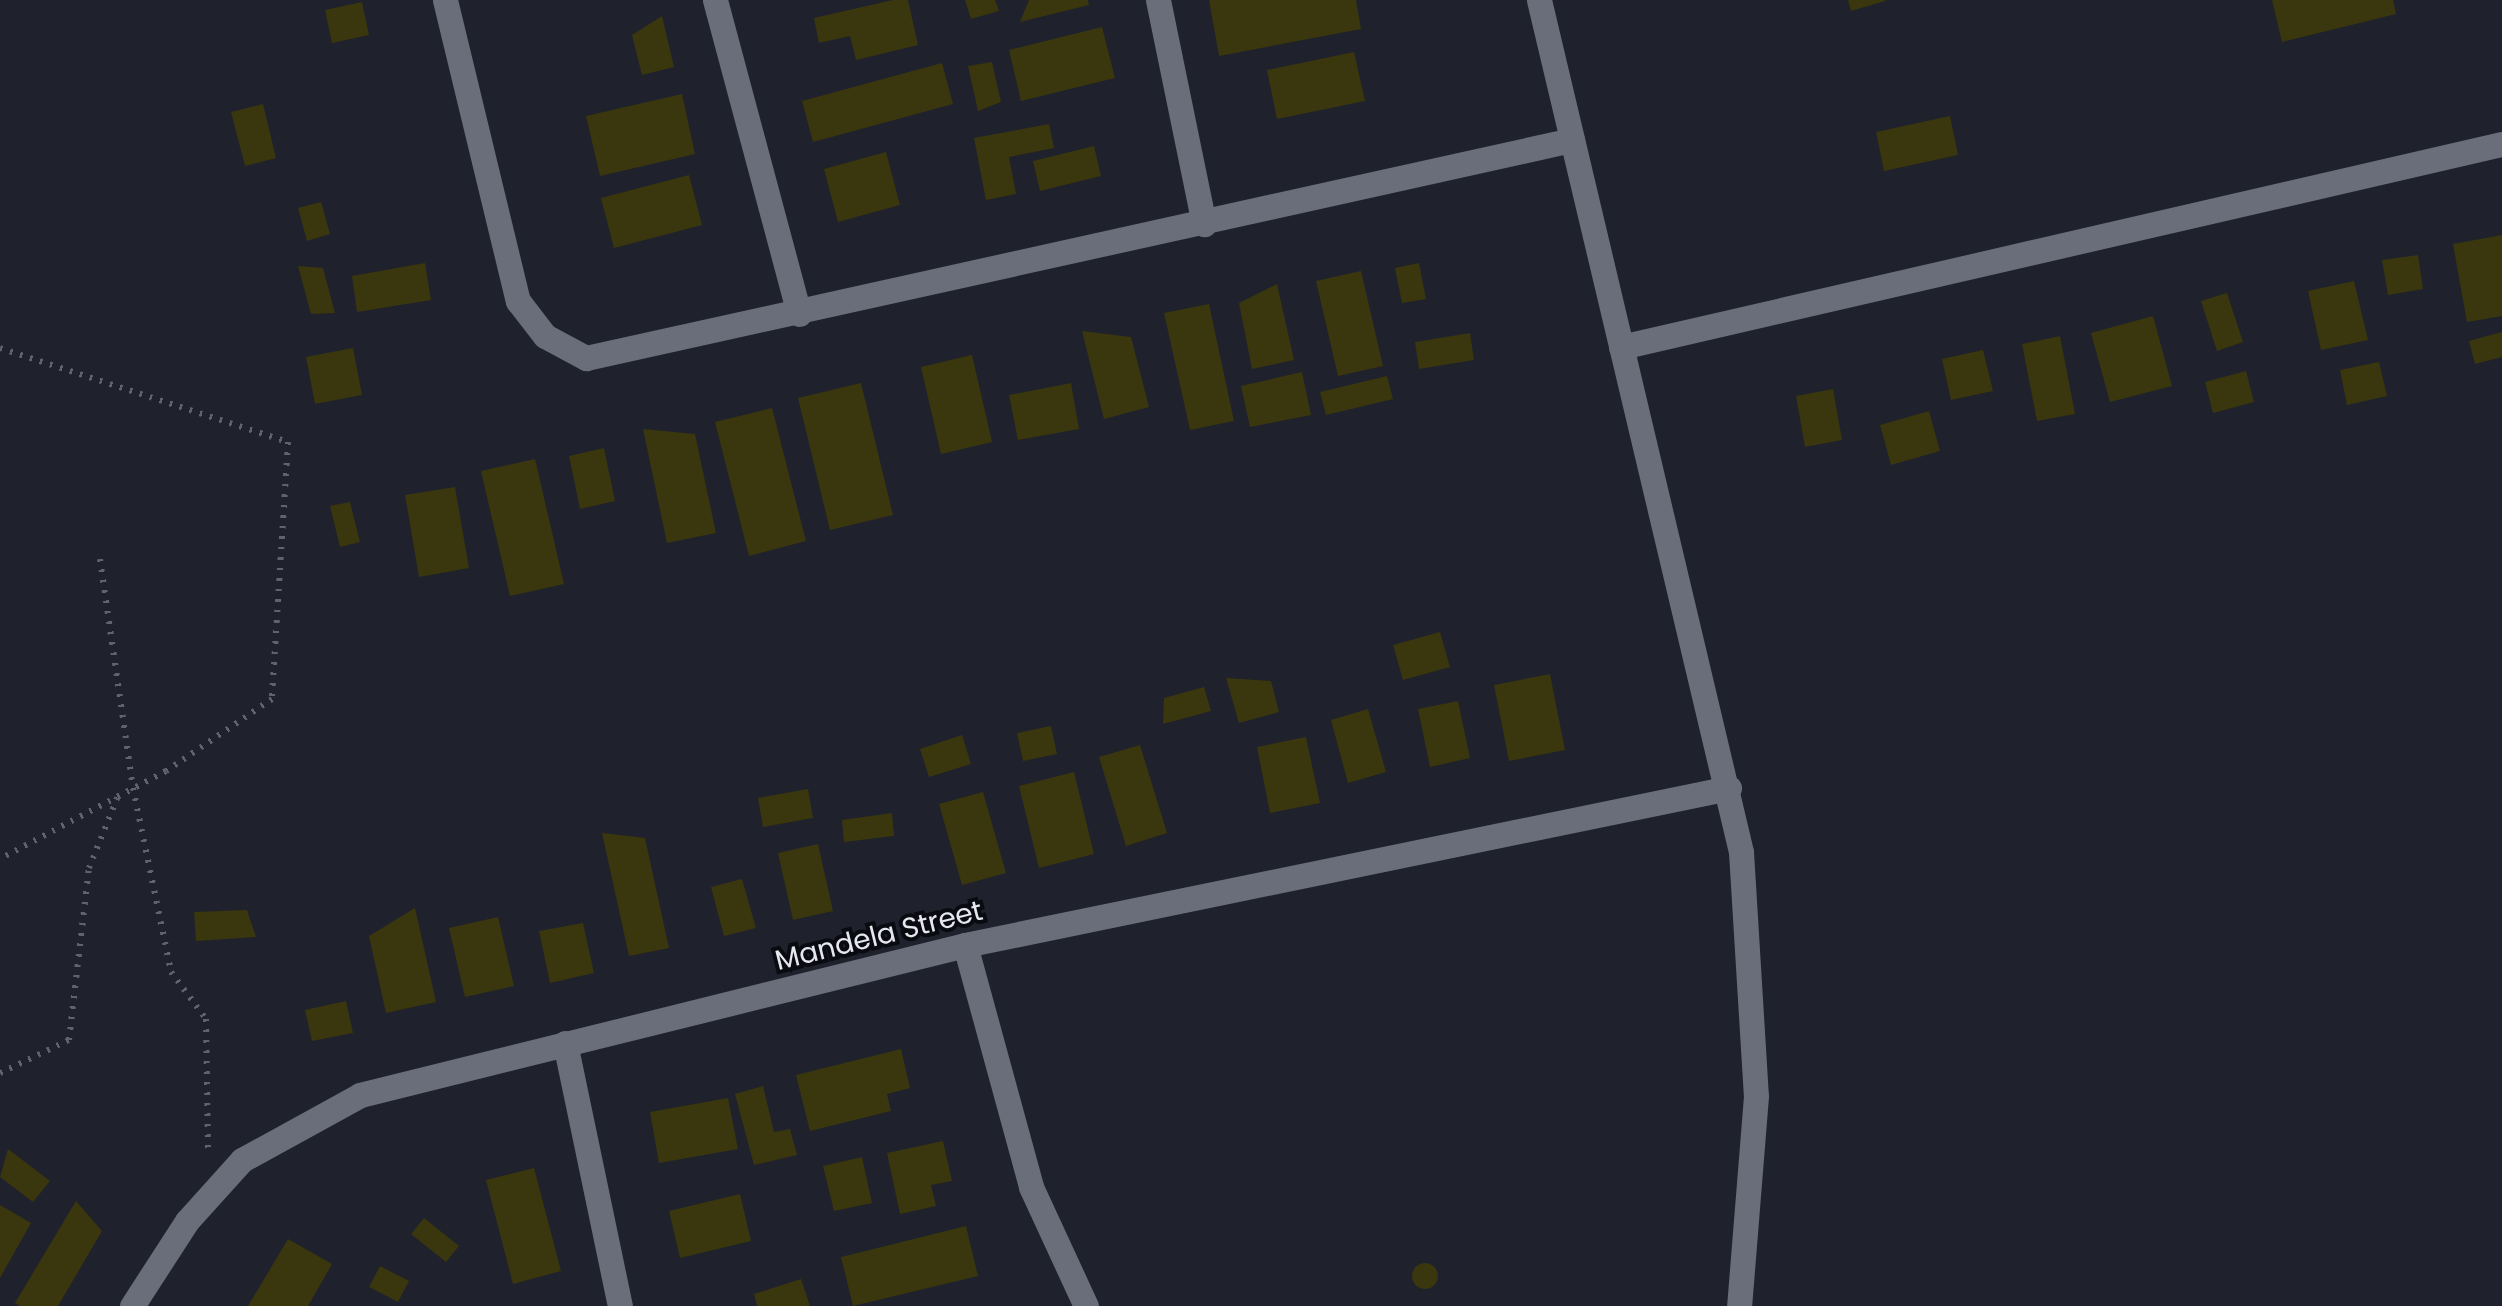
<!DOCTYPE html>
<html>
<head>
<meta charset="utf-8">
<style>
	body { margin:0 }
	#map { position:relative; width:2502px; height:1306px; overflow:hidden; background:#1f222c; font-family:Poppins,sans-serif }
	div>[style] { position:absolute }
	.building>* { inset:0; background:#3a360e }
	.round { border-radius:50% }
	.path>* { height:6px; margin-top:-3px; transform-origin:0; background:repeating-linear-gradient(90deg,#61636c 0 2.5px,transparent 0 10.5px) }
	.minor>* { height:25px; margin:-12.5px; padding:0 12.5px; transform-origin:12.5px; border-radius:12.5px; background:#6a6e7b }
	span { translate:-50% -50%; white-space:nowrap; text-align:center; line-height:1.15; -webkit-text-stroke:8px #0a0b10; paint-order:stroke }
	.street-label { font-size:28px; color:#e6e8ef }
</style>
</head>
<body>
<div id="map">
	<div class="building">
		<i style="clip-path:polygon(893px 0,908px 0,918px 45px,856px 60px,850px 36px,819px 43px,814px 18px)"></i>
		<i style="clip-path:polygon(965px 0,995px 0,999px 11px,971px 19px)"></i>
		<i style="clip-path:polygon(1029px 0,1088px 0,1089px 5px,1020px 22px)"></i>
		<i style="clip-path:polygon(1209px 0,1356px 0,1361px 29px,1219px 56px)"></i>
		<i style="clip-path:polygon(1848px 0,1885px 0,1885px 1px,1851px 11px)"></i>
		<i style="clip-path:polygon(2272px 0,2393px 0,2396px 14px,2282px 42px)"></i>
		<i style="clip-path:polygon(362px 2px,369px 35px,332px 43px,325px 10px)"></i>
		<i style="clip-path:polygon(662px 16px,674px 67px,642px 75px,632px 35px)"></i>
		<i style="clip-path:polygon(1102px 27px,1115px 78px,1021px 101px,1009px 50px)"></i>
		<i style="clip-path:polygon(1354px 52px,1365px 101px,1277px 119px,1267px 70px)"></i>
		<i style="clip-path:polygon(992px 62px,1001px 102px,978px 111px,968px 66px)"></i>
		<i style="clip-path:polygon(942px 63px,953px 104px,813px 142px,802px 101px)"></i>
		<i style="clip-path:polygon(682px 94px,695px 154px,600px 176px,586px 116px)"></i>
		<i style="clip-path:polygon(263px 104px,276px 158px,245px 166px,231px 112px)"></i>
		<i style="clip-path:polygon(1950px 116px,1958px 155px,1884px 171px,1876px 132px)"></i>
		<i style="clip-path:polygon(1049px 124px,1054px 148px,1009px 157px,1016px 194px,986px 200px,974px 138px)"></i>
		<i style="clip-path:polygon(1094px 146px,1101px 176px,1040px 191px,1033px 161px)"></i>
		<i style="clip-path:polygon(886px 152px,900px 205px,838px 222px,824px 169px)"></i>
		<i style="clip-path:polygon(689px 175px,702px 225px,614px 248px,601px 198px)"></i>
		<i style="clip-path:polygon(321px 202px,330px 234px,307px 241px,298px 208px)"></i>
		<i style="clip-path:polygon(2502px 235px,2502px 316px,2467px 322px,2453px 244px)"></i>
		<i style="clip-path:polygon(2418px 255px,2423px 289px,2388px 295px,2382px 260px)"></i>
		<i style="clip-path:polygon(425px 263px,431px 300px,357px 312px,352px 276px)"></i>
		<i style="clip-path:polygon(1419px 263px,1426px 299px,1402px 303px,1395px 268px)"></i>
		<i style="clip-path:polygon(298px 266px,323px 268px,335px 313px,311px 314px)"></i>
		<i style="clip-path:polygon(1361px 271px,1383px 366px,1338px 376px,1316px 281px)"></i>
		<i style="clip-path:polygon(2354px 281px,2368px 340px,2321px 350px,2308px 291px)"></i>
		<i style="clip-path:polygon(1277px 284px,1294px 360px,1252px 369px,1239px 303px)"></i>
		<i style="clip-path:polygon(2227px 293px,2243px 342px,2217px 351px,2201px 301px)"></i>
		<i style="clip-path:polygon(1209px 304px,1234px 421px,1190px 430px,1164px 313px)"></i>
		<i style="clip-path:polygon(2153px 316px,2172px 386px,2110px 402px,2091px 333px)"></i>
		<i style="clip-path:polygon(1082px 331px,1131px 337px,1149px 407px,1104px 419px)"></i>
		<i style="clip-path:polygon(2502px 332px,2502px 357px,2475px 364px,2469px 341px)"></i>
		<i style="clip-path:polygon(1470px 333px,1474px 360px,1419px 369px,1415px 342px)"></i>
		<i style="clip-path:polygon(2060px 336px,2075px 414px,2037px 421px,2022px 344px)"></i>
		<i style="clip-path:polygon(353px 348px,362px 395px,315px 404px,306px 357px)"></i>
		<i style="clip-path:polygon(1983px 350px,1993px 391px,1951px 400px,1942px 359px)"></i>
		<i style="clip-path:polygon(972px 355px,992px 442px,941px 454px,921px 367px)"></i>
		<i style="clip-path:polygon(2379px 362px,2387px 396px,2347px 405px,2340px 370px)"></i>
		<i style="clip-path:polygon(2246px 371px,2254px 402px,2213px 413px,2205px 382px)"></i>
		<i style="clip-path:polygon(1302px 372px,1311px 415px,1250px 427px,1241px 386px)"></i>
		<i style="clip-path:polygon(1387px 376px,1393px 399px,1326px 415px,1320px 392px)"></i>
		<i style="clip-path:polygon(861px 383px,893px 515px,830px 530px,798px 398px)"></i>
		<i style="clip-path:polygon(1071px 383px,1079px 429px,1018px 440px,1009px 395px)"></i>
		<i style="clip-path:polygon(1833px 389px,1842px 440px,1805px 447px,1796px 396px)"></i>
		<i style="clip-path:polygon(772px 408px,806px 541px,749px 556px,715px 422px)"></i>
		<i style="clip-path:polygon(1929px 411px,1940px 451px,1891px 465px,1880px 425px)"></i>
		<i style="clip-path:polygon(643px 429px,695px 434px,716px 533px,667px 543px)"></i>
		<i style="clip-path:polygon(604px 448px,615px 501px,580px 509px,569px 456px)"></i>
		<i style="clip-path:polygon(535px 459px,564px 584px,510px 596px,481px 471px)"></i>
		<i style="clip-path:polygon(455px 487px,469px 568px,419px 577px,405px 495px)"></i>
		<i style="clip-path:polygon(350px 502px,360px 542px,340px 547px,330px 506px)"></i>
		<i style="clip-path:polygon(1440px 632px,1450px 667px,1403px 680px,1393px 645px)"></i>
		<i style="clip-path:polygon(1550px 674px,1565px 750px,1509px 761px,1494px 685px)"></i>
		<i style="clip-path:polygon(1226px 678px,1271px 681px,1279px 712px,1239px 723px)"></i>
		<i style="clip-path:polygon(1204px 687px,1211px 711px,1163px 724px,1164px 698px)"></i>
		<i style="clip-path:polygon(1458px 701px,1470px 758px,1430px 767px,1418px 709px)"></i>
		<i style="clip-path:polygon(1368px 709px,1386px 772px,1348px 783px,1331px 720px)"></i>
		<i style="clip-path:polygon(1051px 726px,1057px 754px,1023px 761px,1017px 733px)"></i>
		<i style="clip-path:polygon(962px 735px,971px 764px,929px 777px,920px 749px)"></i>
		<i style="clip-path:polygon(1306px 737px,1320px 803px,1270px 813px,1257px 747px)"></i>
		<i style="clip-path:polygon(1140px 745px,1167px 833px,1126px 846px,1099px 757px)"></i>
		<i style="clip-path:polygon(1074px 772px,1094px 854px,1039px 868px,1019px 786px)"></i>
		<i style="clip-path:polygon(808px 789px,813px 818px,763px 827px,758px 798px)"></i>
		<i style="clip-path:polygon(983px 792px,1006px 873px,962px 885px,939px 804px)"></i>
		<i style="clip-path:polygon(892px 813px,894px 836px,844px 842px,842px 820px)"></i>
		<i style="clip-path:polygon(602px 833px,645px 838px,669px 948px,629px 956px)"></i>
		<i style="clip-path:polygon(818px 844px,833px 911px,793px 920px,778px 853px)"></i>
		<i style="clip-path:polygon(742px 879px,756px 928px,724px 936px,711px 887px)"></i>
		<i style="clip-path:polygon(415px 908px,436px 1002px,386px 1013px,369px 936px)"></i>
		<i style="clip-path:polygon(247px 910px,256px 937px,196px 941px,194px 912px)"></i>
		<i style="clip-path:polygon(498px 917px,514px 986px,465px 997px,449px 928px)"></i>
		<i style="clip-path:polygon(583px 923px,594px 973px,550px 983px,539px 931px)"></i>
		<i style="clip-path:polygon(346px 1001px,353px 1033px,312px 1041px,305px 1010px)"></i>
		<i style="clip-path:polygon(901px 1049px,910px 1088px,887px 1094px,891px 1111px,810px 1131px,796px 1075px)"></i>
		<i style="clip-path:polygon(763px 1086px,774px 1132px,790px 1129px,797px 1155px,754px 1165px,735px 1094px)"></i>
		<i style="clip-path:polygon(728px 1098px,738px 1149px,659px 1163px,650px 1112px)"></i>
		<i style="clip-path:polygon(943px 1141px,952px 1181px,931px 1185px,936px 1206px,900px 1214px,887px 1153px)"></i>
		<i style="clip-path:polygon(8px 1149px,50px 1181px,33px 1202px,0 1177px)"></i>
		<i style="clip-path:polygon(862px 1157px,872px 1203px,834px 1211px,823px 1166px)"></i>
		<i style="clip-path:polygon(534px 1168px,561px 1271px,513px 1284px,486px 1180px)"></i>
		<i style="clip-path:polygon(740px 1194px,751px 1241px,680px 1258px,669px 1211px)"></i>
		<i style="clip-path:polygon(76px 1201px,102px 1231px,58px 1306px,20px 1306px,15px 1303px)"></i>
		<i style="clip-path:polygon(0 1205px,31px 1223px,0 1278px)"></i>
		<i style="clip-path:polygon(424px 1218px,459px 1246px,446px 1262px,411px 1234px)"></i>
		<i style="clip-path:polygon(966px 1226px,978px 1276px,853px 1306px,841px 1257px)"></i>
		<i style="clip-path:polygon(288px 1239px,332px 1264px,308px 1306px,248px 1306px)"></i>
		<i class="round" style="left:1412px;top:1263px;width:26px;height:26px"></i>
		<i style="clip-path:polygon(380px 1266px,409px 1281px,398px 1302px,369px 1287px)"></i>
		<i style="clip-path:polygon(801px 1279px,810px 1306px,757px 1306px,754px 1294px)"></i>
	</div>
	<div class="path">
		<i style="left:0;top:348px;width:303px;rotate:18.1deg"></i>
		<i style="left:288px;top:442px;width:257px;rotate:93.6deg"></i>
		<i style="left:272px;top:699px;width:128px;rotate:145.8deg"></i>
		<i style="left:166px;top:771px;width:188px;rotate:152.1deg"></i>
		<i style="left:100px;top:559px;width:231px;rotate:81.8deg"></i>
		<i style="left:133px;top:788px;width:188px;rotate:78.3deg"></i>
		<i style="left:171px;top:972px;width:59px;rotate:53.3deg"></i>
		<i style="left:206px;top:1019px;width:132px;rotate:89.1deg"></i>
		<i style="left:0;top:1073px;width:76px;rotate:-25.6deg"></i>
		<i style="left:69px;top:1040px;width:173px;rotate:-83.4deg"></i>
		<i style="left:89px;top:868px;width:78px;rotate:-68.1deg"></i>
	</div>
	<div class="minor">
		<i style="left:445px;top:0;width:310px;rotate:76.4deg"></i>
		<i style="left:518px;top:301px;width:44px;rotate:52.4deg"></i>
		<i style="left:545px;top:336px;width:47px;rotate:28.2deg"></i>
		<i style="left:586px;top:358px;width:1010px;rotate:-12.47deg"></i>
		<i style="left:715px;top:0;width:325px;rotate:75deg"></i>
		<i style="left:1158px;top:0;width:229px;rotate:78.4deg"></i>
		<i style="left:1539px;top:0;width:876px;rotate:76.66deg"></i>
		<i style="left:1741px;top:852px;width:244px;rotate:86.5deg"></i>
		<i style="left:1756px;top:1096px;width:211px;rotate:94.6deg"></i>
		<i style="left:1621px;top:347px;width:904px;rotate:-12.98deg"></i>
		<i style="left:965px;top:945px;width:251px;rotate:74.7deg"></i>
		<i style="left:1031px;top:1187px;width:131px;rotate:65.2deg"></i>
		<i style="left:565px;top:1043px;width:269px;rotate:78.2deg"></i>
		<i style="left:132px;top:1306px;width:101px;rotate:-57.1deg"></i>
		<i style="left:187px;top:1221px;width:82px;rotate:-48deg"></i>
		<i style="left:242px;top:1160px;width:135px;rotate:-28.8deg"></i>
		<i style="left:360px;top:1095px;width:623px;rotate:-13.92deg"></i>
		<i style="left:965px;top:945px;width:780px;rotate:-11.61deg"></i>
	</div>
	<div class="street-label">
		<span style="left:879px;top:936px;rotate:-14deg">Mandela Street</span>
	</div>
</div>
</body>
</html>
